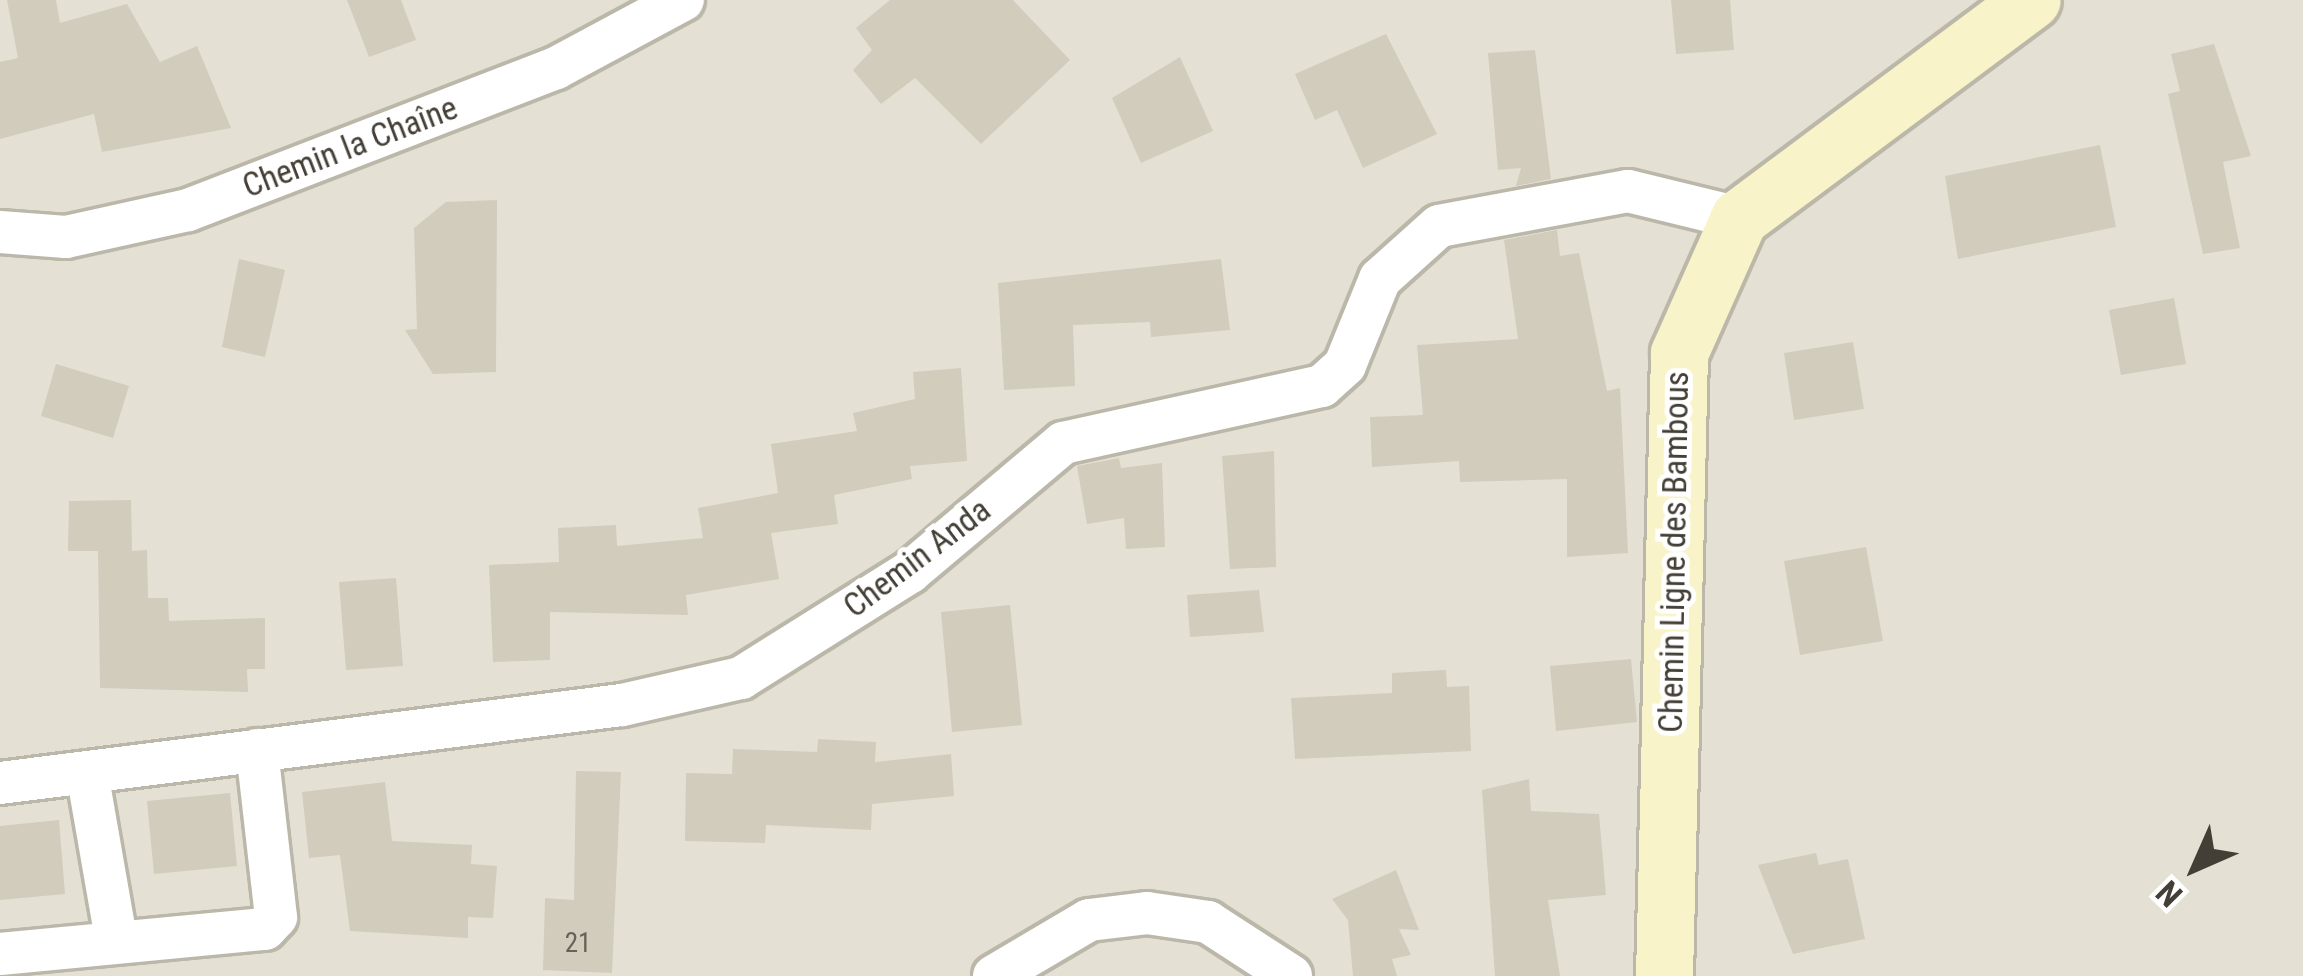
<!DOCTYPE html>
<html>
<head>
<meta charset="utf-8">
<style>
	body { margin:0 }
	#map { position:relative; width:2303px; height:976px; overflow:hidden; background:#f1efe6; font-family:"Roboto Condensed",sans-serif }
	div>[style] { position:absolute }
	.residential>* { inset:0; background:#e4e1d4 }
	.building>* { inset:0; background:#d1ccbc }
	.roads { filter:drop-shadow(3px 0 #bbb7a9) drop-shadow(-3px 0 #bbb7a9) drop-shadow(0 3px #bbb7a9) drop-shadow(0 -3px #bbb7a9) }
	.minor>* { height:42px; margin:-21px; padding:0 21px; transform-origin:21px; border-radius:21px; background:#fff }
	.secondary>* { height:57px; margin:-28.5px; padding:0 28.5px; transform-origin:28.5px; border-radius:28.5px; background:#f8f3c8 }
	span { translate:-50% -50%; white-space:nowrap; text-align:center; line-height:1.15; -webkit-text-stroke:10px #fff; paint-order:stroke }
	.number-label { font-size:27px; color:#666258 }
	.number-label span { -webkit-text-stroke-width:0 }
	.street-label { font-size:33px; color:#433f36 }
	.north { position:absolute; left:2135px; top:808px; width:120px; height:120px; -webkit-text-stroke:9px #fff; paint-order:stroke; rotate:225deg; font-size:33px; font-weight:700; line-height:48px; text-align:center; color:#433f36 }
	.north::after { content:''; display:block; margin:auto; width:42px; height:54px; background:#433f36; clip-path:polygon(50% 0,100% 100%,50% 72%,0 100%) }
</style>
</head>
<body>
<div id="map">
	<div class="residential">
		<i style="clip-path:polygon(0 0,2303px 0,2303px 976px,0 976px)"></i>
	</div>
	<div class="building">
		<i style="clip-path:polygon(7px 0,56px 0,60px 23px,127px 4px,160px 62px,197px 46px,231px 128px,102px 152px,94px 114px,0 139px,0 62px,18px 58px)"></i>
		<i style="clip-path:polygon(347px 0,401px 0,416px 40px,369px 57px)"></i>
		<i style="clip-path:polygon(890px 0,1013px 0,1070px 60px,981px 144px,915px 78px,881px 104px,853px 70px,872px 50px,856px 28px)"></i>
		<i style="clip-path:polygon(1671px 0,1730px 0,1734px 50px,1676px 54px)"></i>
		<i style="clip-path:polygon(1386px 34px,1437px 134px,1363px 168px,1337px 110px,1315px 120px,1295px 74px)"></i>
		<i style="clip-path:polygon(2214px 44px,2251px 156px,2223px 162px,2240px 248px,2203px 254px,2168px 94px,2180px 91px,2171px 54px)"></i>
		<i style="clip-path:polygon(1535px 50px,1551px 179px,1516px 186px,1521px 168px,1498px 170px,1488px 53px)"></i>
		<i style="clip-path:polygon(1180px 57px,1213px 131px,1141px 163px,1112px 98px)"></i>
		<i style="clip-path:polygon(2100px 145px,2116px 227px,1958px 259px,1945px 176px)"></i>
		<i style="clip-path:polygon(497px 200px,496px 372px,433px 374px,405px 330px,417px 329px,414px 228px,446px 202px)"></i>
		<i style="clip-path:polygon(1557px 230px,1560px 256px,1579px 253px,1607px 391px,1620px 388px,1628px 553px,1567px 557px,1567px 479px,1460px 482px,1459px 461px,1372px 467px,1370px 417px,1423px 415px,1417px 345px,1518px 339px,1504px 240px)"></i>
		<i style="clip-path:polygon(239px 259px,285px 270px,265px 357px,222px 347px)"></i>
		<i style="clip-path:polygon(1221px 259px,1230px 330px,1151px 337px,1150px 322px,1073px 325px,1075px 386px,1004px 390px,998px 283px)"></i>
		<i style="clip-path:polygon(2174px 298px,2186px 364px,2121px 375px,2109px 310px)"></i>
		<i style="clip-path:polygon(1853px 342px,1864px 409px,1794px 420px,1784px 353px)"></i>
		<i style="clip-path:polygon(56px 364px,129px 386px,113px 438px,41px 416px)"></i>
		<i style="clip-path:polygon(961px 368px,967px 461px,910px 466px,912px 479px,834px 495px,838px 524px,771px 533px,779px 579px,686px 595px,688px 615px,550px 612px,550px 660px,493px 662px,489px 565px,559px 562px,558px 528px,616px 525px,617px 546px,703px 538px,698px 508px,778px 493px,771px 444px,857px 431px,853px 413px,915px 399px,913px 372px)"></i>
		<i style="clip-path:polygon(1274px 451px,1276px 567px,1230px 569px,1222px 456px)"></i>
		<i style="clip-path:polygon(1119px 458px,1121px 468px,1162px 463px,1165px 547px,1126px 549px,1124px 518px,1087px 524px,1077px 466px)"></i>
		<i style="clip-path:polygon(131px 500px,132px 551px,147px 550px,148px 598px,168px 598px,169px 621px,265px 618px,265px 669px,247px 669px,248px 692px,100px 688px,98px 551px,68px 551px,69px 501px)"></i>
		<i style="clip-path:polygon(1866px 547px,1883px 641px,1800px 655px,1784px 561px)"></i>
		<i style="clip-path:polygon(396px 578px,403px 666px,346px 670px,339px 582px)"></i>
		<i style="clip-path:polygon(1259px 590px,1264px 632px,1190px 637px,1187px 595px)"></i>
		<i style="clip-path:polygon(1010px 605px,1022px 725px,952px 732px,941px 612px)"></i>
		<i style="clip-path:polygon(1631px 659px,1637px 722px,1556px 731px,1550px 666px)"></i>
		<i style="clip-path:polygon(1446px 670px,1447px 687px,1469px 686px,1471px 751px,1295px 759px,1291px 698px,1392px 693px,1392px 673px)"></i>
		<i style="clip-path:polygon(818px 739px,876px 742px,875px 762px,951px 754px,954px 796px,872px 804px,871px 830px,766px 825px,765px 843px,685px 841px,686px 773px,732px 774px,733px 749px,817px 752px)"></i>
		<i style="clip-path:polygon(576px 771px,621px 772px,612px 973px,543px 970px,545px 898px,574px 900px)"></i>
		<i style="clip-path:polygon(1529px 779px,1531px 811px,1599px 814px,1606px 895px,1548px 900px,1560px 976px,1495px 976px,1482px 790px)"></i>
		<i style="clip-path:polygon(385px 782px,392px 841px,472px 845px,471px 864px,497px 866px,493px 918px,468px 917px,468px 938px,350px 931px,340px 855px,309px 858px,302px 792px)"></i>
		<i style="clip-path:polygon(230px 793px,237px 866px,154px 874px,147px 801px)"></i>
		<i style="clip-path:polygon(59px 820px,65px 894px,0 900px,0 826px)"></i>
		<i style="clip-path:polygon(1816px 853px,1819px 865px,1848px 859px,1865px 939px,1793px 954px,1758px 865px)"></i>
		<i style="clip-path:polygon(1396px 870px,1419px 930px,1399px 929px,1411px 955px,1392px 959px,1397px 976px,1353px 976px,1348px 920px,1332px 899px)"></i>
	</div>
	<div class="roads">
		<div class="minor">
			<i style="left:0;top:232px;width:66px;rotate:4.3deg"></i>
			<i style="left:66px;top:237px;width:125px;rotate:-12.5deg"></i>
			<i style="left:188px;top:210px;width:394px;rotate:-21.1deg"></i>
			<i style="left:556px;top:68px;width:144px;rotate:-28.2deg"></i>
			<i style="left:88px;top:778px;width:163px;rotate:80.1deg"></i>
			<i style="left:0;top:783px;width:627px;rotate:-7.15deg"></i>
			<i style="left:622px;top:705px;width:122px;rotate:-12.8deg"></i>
			<i style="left:741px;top:678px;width:199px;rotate:-32.1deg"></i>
			<i style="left:910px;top:572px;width:200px;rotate:-40.1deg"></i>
			<i style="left:1063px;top:443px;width:265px;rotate:-12.4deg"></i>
			<i style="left:1322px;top:386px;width:31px;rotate:-42deg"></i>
			<i style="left:1345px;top:365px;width:93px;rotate:-67.9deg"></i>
			<i style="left:1380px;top:279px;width:79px;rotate:-41.9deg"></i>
			<i style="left:1439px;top:226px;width:192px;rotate:-10.5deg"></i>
			<i style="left:1628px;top:191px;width:114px;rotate:13.7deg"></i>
			<i style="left:0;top:954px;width:266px;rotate:-5.4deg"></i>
			<i style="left:265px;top:929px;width:16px;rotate:-47deg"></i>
			<i style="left:276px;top:917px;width:168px;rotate:-96.5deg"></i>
			<i style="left:994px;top:976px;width:110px;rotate:-30.5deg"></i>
			<i style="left:1089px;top:920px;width:58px;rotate:-6.9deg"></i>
			<i style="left:1147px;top:913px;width:62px;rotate:8.4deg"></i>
			<i style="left:1208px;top:922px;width:99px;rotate:33deg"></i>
		</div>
		<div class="secondary">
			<i style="left:1664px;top:976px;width:623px;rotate:-88.62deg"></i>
			<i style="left:1679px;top:353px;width:148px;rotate:-66deg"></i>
			<i style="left:1739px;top:218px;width:365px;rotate:-36.7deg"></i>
		</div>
	</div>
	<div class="number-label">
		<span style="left:578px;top:944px">21</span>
	</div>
	<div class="street-label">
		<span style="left:350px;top:147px;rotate:-21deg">Chemin la Chaîne</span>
		<span style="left:1674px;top:552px;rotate:-89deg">Chemin Ligne des Bambous</span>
		<span style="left:917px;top:558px;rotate:-37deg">Chemin Anda</span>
	</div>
	<div class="north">N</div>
</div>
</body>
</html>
